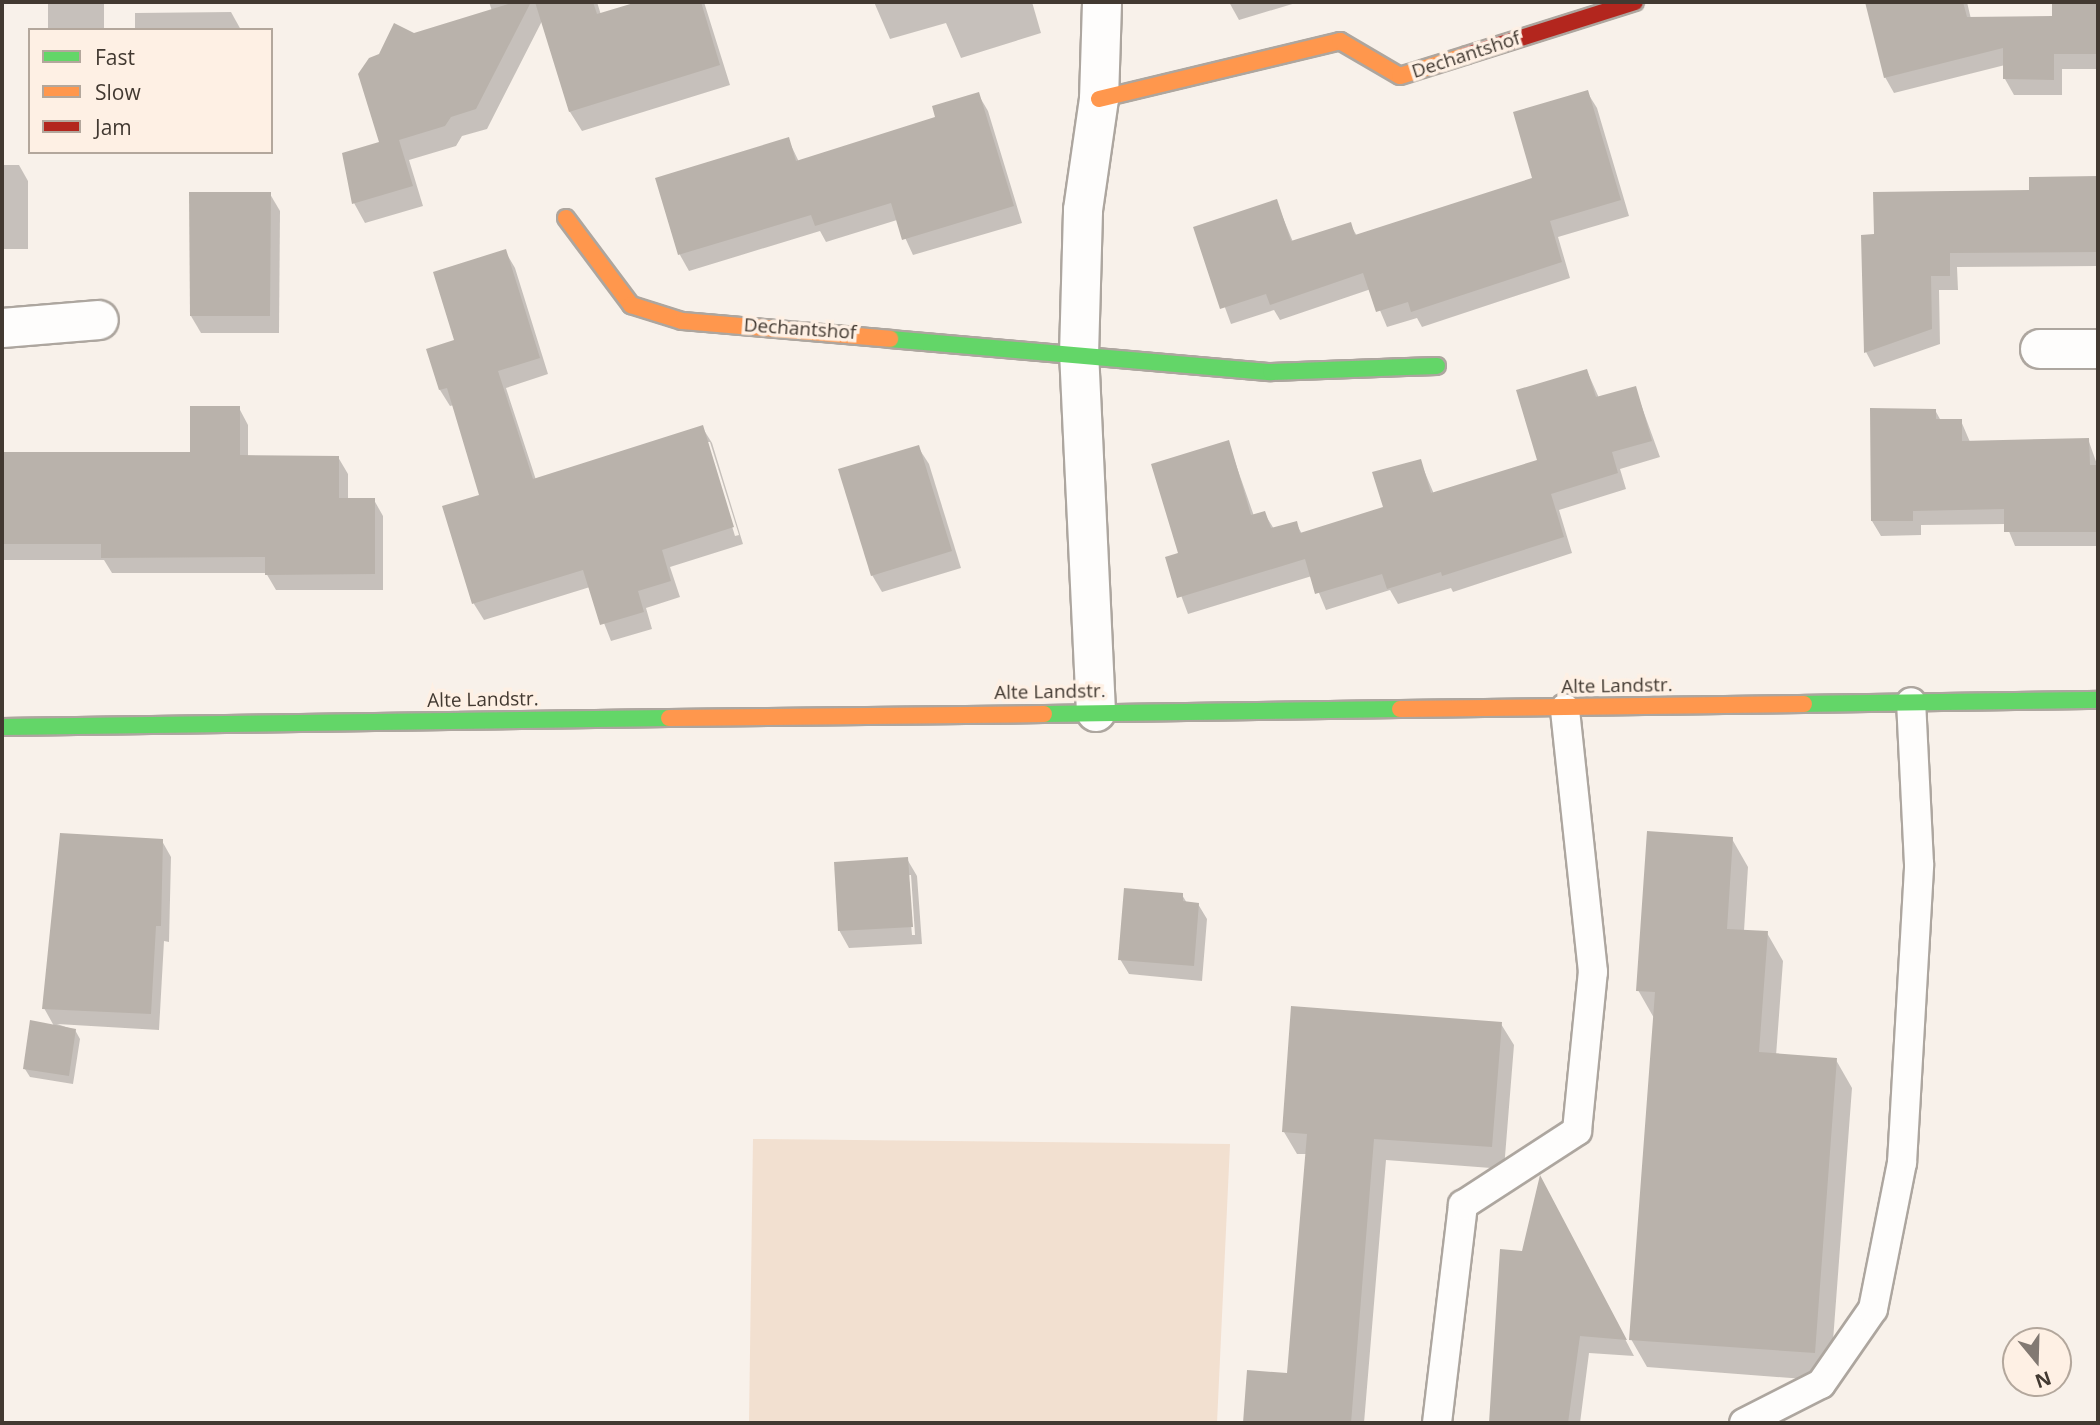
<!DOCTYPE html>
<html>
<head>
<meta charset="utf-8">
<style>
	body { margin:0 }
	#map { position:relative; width:2100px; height:1425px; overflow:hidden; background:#f8f1ea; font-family:"Open Sans",sans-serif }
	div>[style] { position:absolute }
	.green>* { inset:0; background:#f2e0d0 }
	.shadow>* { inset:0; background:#0003 }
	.building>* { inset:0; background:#b9b2ab }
	.roads { filter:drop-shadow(2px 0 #ada69f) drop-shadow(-2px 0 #ada69f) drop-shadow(0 2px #ada69f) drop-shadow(0 -2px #ada69f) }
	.lane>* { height:28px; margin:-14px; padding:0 14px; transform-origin:14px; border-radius:14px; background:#fefdfc }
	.street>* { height:38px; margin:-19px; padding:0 19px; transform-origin:19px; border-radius:19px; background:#fefdfc }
	.fast>* { height:16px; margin:-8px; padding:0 8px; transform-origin:8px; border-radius:8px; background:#63d668 }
	.slow>* { height:16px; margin:-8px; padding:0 8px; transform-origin:8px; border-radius:8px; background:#ff974d }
	.jam>* { height:16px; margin:-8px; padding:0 8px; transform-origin:8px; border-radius:8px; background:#b3261e }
	span { translate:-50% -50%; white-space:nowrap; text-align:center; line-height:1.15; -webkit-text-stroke:7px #fef0e4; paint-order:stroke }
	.street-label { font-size:19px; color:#423931 }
	.frame { position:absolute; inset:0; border:4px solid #423931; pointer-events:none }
	.legend { position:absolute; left:28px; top:28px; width:245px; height:126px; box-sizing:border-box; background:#fef0e4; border:2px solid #b3a79c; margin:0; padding:9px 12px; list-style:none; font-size:21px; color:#423931 }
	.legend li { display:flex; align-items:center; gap:14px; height:35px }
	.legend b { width:35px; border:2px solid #b3a79c }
	.north { position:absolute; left:2002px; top:1327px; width:70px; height:70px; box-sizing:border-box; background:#fef0e4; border:2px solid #b3a79c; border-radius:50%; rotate:161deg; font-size:19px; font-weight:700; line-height:28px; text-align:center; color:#423931 }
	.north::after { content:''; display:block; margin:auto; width:24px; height:32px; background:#827972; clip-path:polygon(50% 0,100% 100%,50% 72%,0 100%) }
</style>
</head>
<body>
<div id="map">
	<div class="green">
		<i style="clip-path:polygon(753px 1139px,1230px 1144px,1217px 1423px,749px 1423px)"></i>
	</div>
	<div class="shadow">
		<i style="clip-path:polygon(48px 2px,104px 2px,104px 30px,48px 30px)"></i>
		<i style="clip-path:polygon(489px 2px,597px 2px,601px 15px,643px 2px,704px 2px,730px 85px,582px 131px,570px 112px,542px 21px,487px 129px,462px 136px,456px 146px,409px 160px,423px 206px,365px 223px,354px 203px,381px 143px,414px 34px,492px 11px)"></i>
		<i style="clip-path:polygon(874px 2px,1032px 2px,1041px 33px,961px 58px,946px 23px,890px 39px)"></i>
		<i style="clip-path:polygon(1229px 2px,1299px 2px,1239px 20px)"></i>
		<i style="clip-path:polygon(1866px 2px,1967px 2px,1971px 19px,2053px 18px,2053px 2px,2098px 2px,2098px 69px,2062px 69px,2062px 95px,2014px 95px,2005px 79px,2005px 65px,1894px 93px,1885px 77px)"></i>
		<i style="clip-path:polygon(231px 12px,241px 30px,135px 30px,135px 13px)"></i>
		<i style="clip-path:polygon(1587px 92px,1597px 108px,1629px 216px,1558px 237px,1570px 278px,1422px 327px,1417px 318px,1387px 327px,1371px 289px,1280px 320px,1274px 310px,1231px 324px,1196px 228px,1276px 201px,1293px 242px,1350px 224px,1357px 236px,1535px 179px)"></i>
		<i style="clip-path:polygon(978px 94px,988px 111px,1022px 223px,913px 255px,897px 220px,826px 242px,820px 231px,689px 271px,680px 255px,657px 179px,788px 139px,799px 162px,937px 118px)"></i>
		<i style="clip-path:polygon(2px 165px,19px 165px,28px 181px,28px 249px,2px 249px)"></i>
		<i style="clip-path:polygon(2031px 178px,2098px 178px,2098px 266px,1957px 267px,1958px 290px,1939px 290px,1940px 344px,1874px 367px,1866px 352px,1876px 236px,2031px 192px)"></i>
		<i style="clip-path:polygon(270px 194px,280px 211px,279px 333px,201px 333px,191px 316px)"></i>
		<i style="clip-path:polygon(evenodd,505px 251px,515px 268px,548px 374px,506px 388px,536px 480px,702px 427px,712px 443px,743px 544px,670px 567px,680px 597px,646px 608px,652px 629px,611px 641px,590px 587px,484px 620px,474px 604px,445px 508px,481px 497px,454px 405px,450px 406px,440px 390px,428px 350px,457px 342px,505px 251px,706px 442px,710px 442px,739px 535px,735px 536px,706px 442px)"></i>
		<i style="clip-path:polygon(1587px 371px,1599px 398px,1635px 388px,1660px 457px,1620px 469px,1626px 489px,1559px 510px,1572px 553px,1453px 592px,1451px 588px,1398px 604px,1390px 590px,1326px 610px,1312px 576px,1188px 614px,1167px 558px,1180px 554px,1228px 442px,1254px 516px,1264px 513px,1274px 529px,1296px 523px,1302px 534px,1386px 508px,1420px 461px,1434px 494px,1539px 461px)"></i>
		<i style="clip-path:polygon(239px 408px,248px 425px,248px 457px,338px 457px,348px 474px,348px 500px,374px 500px,383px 516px,383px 590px,276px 590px,266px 573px,112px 573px,104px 560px,2px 560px,2px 453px,191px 454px)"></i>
		<i style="clip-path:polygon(1935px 410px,1941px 421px,1961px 421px,1970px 442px,2088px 439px,2098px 467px,2098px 546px,2015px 546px,2006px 524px,1921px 525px,1921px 535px,1881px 536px,1872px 521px)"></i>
		<i style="clip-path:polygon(918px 447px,929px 464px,961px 568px,882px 592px,872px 575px)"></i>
		<i style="clip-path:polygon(1732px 839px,1748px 867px,1744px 931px,1767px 933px,1783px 961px,1776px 1056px,1836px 1060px,1852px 1088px,1830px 1381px,1647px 1367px,1631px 1339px,1654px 1018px,1638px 990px)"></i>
		<i style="clip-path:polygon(162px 841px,171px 857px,169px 942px,164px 941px,159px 1030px,57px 1024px,75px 1030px,80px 1039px,73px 1084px,30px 1077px,25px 1069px,54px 1026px,44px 1008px)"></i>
		<i style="clip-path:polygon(evenodd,907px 859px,917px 876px,922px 944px,849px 948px,839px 930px,907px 859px,907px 875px,911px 875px,915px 935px,912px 935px,907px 875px)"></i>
		<i style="clip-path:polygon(1182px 895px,1187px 903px,1198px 904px,1207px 919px,1202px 981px,1129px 974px,1120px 959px)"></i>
		<i style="clip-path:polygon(1501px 1024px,1514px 1045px,1504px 1169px,1386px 1160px,1364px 1423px,1245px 1423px,1249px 1372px,1289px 1375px,1307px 1154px,1297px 1154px,1284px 1132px)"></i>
		<i style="clip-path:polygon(1549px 1194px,1634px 1356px,1589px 1353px,1580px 1423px,1491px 1423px,1502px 1251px,1524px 1252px)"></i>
	</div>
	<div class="building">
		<i style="clip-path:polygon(515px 2px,531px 2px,476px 109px,451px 117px,445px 126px,399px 140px,413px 186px,352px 204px,342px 153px,379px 142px,358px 74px,369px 58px,379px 54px,394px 23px,414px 33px)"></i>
		<i style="clip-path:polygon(535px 2px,593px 2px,597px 14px,637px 2px,701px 2px,720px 65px,569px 112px)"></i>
		<i style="clip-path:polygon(1865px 2px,1963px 2px,1967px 17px,2052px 16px,2052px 2px,2098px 2px,2098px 54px,2054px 54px,2054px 80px,2003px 79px,2003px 48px,1884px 78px)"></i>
		<i style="clip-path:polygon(1588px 90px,1621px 200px,1550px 221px,1562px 262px,1411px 312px,1408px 302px,1376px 312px,1363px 273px,1270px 305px,1266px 294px,1220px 309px,1193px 227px,1277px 199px,1291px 241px,1351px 222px,1355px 235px,1532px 178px,1513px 112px)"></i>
		<i style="clip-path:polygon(979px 92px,1014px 206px,902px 240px,891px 203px,815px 226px,811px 215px,678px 255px,655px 178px,789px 137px,796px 161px,935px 117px,932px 106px)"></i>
		<i style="clip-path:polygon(2098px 176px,2098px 252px,1950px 253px,1950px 276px,1931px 276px,1932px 329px,1864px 353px,1861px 235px,1874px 234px,1873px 192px,2029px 190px,2029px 177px)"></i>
		<i style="clip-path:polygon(189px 192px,271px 192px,270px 316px,190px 316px)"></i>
		<i style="clip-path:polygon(506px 249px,540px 358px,498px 371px,533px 479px,703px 425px,734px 527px,662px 550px,671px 581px,638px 591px,644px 612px,600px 625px,583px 570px,472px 604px,442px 506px,479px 495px,447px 388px,439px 390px,426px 349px,454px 340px,433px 272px)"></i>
		<i style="clip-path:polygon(1587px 369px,1596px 397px,1636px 386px,1652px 441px,1612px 452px,1618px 473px,1551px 494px,1564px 537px,1442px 576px,1441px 572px,1387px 589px,1382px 574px,1315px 594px,1305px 559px,1177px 598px,1165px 557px,1178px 553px,1151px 464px,1229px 440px,1251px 515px,1265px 511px,1271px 528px,1297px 521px,1300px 533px,1383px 507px,1372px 472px,1421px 459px,1431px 493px,1537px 460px,1516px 390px)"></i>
		<i style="clip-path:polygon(190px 406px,240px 406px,240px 455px,339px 456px,339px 498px,375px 498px,375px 574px,265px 575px,265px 557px,101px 558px,101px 544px,2px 544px,2px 452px,190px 452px)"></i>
		<i style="clip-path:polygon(1870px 408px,1936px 409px,1936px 419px,1962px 419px,1962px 441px,2089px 438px,2090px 465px,2098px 465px,2098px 532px,2004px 532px,2004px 509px,1913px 511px,1913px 521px,1871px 521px)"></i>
		<i style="clip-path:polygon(919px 445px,952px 551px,871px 576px,838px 469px)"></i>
		<i style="clip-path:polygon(1647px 831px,1733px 837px,1727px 929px,1768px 931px,1759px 1052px,1837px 1058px,1815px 1353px,1629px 1340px,1655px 992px,1636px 991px)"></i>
		<i style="clip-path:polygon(60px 833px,163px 839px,161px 926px,156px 926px,151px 1014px,42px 1009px)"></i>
		<i style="clip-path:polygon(908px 857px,913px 927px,838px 931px,834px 862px)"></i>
		<i style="clip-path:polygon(1124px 888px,1183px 893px,1183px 901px,1199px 903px,1194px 966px,1118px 960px)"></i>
		<i style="clip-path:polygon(1291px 1006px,1502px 1022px,1492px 1147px,1374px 1139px,1351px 1423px,1243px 1423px,1247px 1370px,1287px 1373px,1307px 1134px,1282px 1132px)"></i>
		<i style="clip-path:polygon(30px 1020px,76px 1029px,69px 1076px,23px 1069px)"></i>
		<i style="clip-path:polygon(1540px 1175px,1627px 1340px,1580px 1336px,1568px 1423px,1489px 1423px,1500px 1249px,1522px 1251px)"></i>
	</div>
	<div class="roads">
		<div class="lane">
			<i style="left:1437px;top:1423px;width:220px;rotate:-83.2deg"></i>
			<i style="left:1463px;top:1205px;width:136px;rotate:-33deg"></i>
			<i style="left:1577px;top:1131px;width:160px;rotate:-84.3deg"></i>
			<i style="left:1593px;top:972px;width:265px;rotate:-96.1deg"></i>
			<i style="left:1744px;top:1423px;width:86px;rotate:-26.9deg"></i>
			<i style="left:1821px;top:1384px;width:91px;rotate:-55.3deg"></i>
			<i style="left:1873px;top:1309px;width:149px;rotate:-78.8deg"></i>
			<i style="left:1902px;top:1163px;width:299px;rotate:-86.7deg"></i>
			<i style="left:1919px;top:864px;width:162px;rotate:-92.8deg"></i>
		</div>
		<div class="street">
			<i style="left:2px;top:328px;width:97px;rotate:-4.7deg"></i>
			<i style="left:2040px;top:349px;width:58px"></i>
			<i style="left:1096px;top:712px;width:357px;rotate:-92.7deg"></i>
			<i style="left:1079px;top:355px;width:145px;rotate:-88.4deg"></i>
			<i style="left:1083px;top:210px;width:112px;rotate:-81.8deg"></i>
			<i style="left:1099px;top:99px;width:97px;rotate:-88.2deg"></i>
		</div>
		<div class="fast">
			<i style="left:890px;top:339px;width:382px;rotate:5deg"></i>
			<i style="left:1271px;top:372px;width:166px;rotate:-2.1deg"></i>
			<i style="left:1804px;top:704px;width:294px;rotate:-0.8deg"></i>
			<i style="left:1044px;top:714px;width:356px;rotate:-0.8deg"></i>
			<i style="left:2px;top:727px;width:667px;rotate:-0.77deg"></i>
		</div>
		<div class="slow">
			<i style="left:1099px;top:99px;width:248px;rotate:-13.5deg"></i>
			<i style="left:1340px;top:41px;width:69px;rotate:30.3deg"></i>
			<i style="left:1400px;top:76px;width:70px;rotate:-17.4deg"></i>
			<i style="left:566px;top:218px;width:109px;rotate:53.2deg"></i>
			<i style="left:631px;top:305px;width:53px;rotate:17.4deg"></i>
			<i style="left:682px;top:321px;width:209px;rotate:4.9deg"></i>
			<i style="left:1400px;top:709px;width:404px;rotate:-0.7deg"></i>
			<i style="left:669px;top:718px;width:375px;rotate:-0.6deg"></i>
		</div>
		<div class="jam">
			<i style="left:1467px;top:55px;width:176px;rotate:-17.5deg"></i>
		</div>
	</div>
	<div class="street-label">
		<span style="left:1466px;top:55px;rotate:-18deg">Dechantshof</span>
		<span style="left:800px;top:329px;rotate:4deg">Dechantshof</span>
		<span style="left:1617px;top:686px;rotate:-1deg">Alte Landstr.</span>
		<span style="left:1050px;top:692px;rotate:-1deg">Alte Landstr.</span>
		<span style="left:483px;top:700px;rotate:-1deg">Alte Landstr.</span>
	</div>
	<div class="frame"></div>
	<ul class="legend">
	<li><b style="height:9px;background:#63d668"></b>Fast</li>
	<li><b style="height:9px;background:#ff974d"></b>Slow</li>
	<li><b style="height:9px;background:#b3261e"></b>Jam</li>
	</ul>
	<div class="north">N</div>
</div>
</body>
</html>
